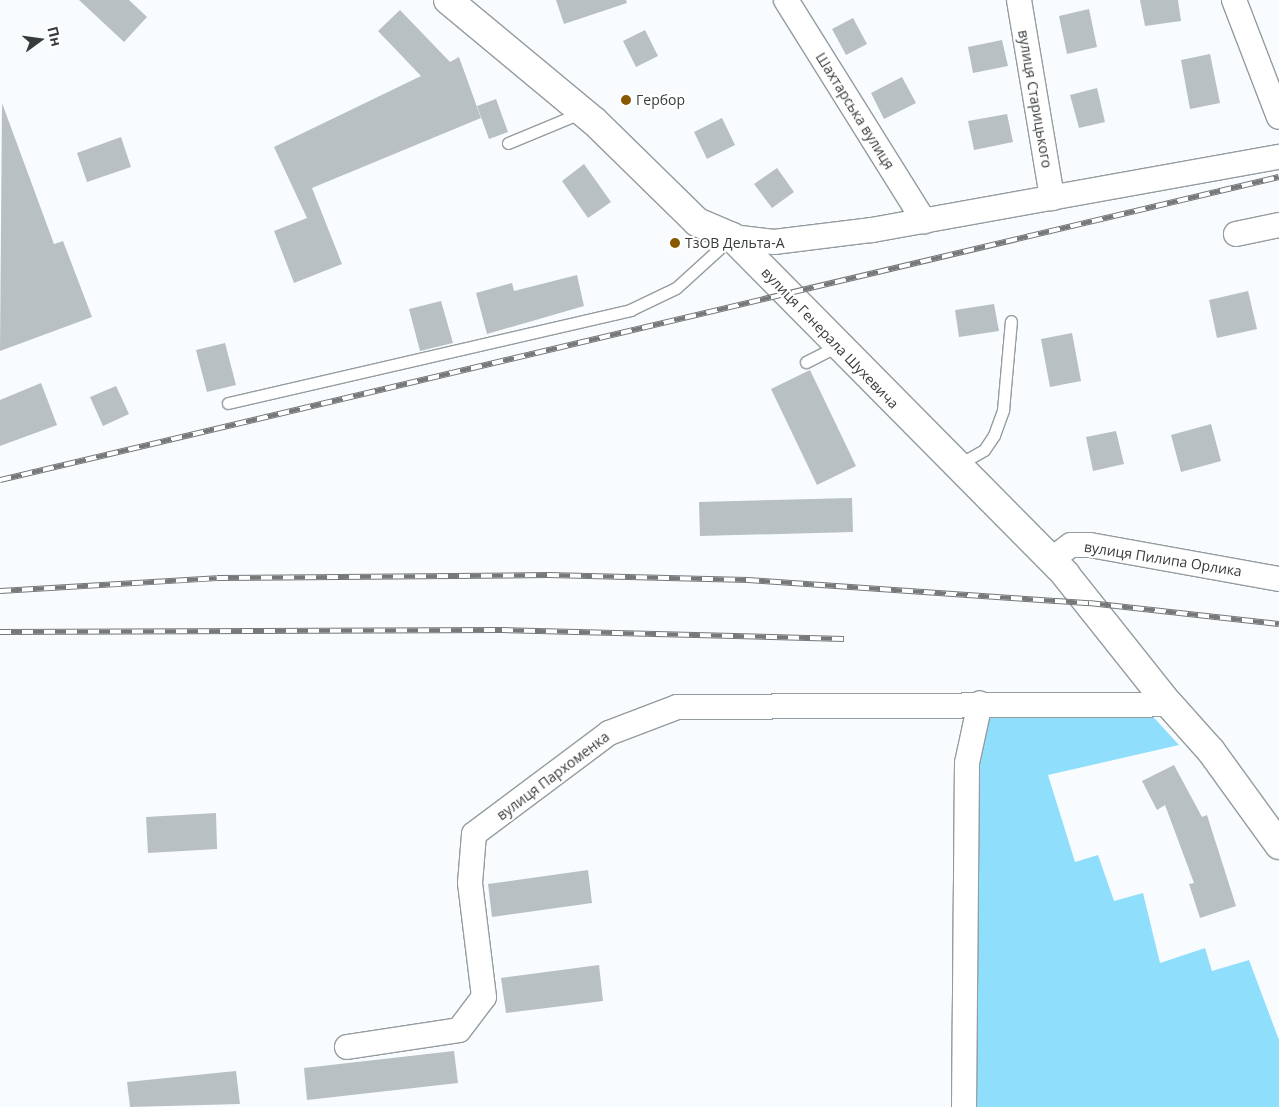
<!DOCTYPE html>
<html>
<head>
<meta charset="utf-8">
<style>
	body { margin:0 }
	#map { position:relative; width:1279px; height:1107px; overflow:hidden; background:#f8fcfe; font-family:"Open Sans",sans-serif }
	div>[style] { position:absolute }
	.green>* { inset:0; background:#8edefc }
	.building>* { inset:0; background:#b8c0c3 }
	.roads { filter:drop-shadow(1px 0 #959c9f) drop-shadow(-1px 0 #959c9f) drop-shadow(0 1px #959c9f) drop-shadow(0 -1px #959c9f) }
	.service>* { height:11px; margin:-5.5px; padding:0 5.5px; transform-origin:5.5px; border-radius:5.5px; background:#fff }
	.minor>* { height:24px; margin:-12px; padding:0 12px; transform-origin:12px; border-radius:12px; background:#fff }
	.tertiary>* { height:28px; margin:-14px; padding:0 14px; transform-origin:14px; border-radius:14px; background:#fff }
	.rail>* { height:5.5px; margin-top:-2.75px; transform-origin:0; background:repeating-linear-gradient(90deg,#fff 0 11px,#76797a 0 22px); box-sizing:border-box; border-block:1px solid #76797a }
	.dots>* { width:14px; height:14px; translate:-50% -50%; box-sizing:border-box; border:2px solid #fff; border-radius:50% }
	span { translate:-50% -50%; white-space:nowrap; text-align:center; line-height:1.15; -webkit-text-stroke:4px #fff; paint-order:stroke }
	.street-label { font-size:14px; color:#383b3c }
	.poi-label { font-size:14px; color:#383b3c }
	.left { translate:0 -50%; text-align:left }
	.north { position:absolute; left:15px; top:15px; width:50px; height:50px; -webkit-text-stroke:4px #fff; paint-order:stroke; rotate:76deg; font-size:14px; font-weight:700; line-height:20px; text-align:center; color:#383b3c }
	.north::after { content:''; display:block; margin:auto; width:18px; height:22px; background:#383b3c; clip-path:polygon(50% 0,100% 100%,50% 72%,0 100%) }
</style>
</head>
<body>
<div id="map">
	<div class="green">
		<i style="clip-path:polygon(1146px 709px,1179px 745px,1048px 775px,1075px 862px,1098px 855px,1114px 901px,1143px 893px,1160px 963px,1205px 948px,1212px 971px,1249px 960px,1279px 1040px,1279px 1107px,964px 1107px,977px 717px)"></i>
	</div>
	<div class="building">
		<i style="clip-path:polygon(79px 0,129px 0,147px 17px,124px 42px)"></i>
		<i style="clip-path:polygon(556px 0,626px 0,627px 3px,564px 24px)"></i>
		<i style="clip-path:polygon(1140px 0,1178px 0,1181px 21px,1145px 26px)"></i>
		<i style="clip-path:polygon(1089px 9px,1097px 47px,1067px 54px,1059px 16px)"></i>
		<i style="clip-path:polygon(400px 10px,450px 62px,459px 57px,481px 118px,312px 188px,342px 264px,294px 283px,274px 231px,307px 218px,274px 147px,421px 76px,378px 31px)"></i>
		<i style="clip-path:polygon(853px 18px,867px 44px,846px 55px,832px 29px)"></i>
		<i style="clip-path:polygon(645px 30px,658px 56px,636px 67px,623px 41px)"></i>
		<i style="clip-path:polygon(1002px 40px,1008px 66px,973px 73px,968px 47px)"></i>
		<i style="clip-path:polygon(1210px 54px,1220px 103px,1190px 109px,1181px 60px)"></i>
		<i style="clip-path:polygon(902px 77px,916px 103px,884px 119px,871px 93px)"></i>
		<i style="clip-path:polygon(1097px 88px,1105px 122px,1079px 128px,1070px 95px)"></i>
		<i style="clip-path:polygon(496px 99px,508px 132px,489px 139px,477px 106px)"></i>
		<i style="clip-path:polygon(2px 103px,54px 244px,63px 241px,92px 317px,0 351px)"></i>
		<i style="clip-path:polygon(1007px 114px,1013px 142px,974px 150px,968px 121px)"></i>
		<i style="clip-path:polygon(722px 118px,735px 145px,707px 159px,694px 132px)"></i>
		<i style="clip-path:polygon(121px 137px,131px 167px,87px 182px,77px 153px)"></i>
		<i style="clip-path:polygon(584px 164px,611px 202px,588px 218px,562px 181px)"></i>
		<i style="clip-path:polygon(777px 168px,794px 192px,772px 208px,754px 184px)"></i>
		<i style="clip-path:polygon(577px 275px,584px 306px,487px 334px,476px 293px,512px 283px,514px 291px)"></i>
		<i style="clip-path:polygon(1248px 291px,1257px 329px,1217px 338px,1209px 300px)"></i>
		<i style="clip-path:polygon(441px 301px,453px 343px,420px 351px,409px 309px)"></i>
		<i style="clip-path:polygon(994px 304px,999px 331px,959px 337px,955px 310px)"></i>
		<i style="clip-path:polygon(1072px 333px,1081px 381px,1050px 387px,1041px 339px)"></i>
		<i style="clip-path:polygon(225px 343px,236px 385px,207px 392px,196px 350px)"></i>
		<i style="clip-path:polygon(810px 370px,856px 466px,817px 485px,771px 389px)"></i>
		<i style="clip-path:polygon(41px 383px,57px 425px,0 446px,0 400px)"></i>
		<i style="clip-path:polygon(116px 386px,129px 414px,103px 426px,90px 397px)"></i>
		<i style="clip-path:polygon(1211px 424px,1221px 461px,1181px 472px,1171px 435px)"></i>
		<i style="clip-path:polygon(1116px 431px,1124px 464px,1093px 471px,1086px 437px)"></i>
		<i style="clip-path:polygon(852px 498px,853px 532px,700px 536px,699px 502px)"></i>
		<i style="clip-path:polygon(1174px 765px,1202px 817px,1207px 815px,1236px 906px,1200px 918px,1189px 884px,1194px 883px,1165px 805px,1157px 810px,1142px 781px)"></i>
		<i style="clip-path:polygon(216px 813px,217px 849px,148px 853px,146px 817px)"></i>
		<i style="clip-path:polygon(588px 870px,592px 903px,492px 917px,488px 884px)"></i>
		<i style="clip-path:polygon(599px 965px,603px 1001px,506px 1013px,501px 978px)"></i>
		<i style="clip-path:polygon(454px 1051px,458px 1083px,307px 1100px,304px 1068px)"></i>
		<i style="clip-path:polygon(236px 1071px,240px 1104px,130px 1107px,127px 1082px)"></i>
	</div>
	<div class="roads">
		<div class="service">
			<i style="left:508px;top:143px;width:81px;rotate:-22.5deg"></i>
			<i style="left:806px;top:362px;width:35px;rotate:-27deg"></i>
			<i style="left:228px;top:403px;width:413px;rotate:-13deg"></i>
			<i style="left:630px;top:310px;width:51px;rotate:-25.6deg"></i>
			<i style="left:676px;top:288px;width:74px;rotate:-42.3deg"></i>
			<i style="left:958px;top:465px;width:30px;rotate:-30deg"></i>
			<i style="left:984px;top:450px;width:18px;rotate:-56deg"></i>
			<i style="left:994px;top:435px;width:27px;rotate:-70deg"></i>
			<i style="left:1003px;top:410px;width:89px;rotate:-84.9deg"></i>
		</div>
		<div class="minor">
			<i style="left:786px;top:0;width:261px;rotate:58deg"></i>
			<i style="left:1019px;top:0;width:201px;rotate:80.5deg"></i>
			<i style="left:1234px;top:0;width:125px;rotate:69deg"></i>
			<i style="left:1236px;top:234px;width:44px;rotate:-11.8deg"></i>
			<i style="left:732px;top:237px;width:42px;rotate:6.8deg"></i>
			<i style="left:774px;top:242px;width:99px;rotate:-7deg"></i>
			<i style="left:872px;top:230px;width:413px;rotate:-10.2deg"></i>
			<i style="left:1051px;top:560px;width:25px;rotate:-37deg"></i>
			<i style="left:1071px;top:545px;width:19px"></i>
			<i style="left:1090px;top:545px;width:192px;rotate:10.2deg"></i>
			<i style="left:347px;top:1047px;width:113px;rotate:-8.6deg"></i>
			<i style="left:459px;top:1030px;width:41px;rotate:-52.9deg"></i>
			<i style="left:484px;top:997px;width:115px;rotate:-97deg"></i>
			<i style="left:470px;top:883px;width:49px;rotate:-85.3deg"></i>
			<i style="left:474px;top:834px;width:169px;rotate:-36.8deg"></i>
			<i style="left:609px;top:733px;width:73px;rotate:-20.9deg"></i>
			<i style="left:677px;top:707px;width:492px;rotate:-0.3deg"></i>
			<i style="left:964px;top:1107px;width:344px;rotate:-89.5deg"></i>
			<i style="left:967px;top:763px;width:61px;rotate:-77.8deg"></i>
		</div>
		<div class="tertiary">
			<i style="left:448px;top:0;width:190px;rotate:39.7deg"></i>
			<i style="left:594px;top:121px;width:144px;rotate:44.4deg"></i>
			<i style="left:697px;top:222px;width:38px;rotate:23deg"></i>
			<i style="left:732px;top:237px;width:474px;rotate:45.3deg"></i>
			<i style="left:1065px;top:574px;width:162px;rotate:51.5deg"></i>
			<i style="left:1169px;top:704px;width:63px;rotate:48.2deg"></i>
			<i style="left:1211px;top:751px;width:116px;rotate:54.1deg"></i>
		</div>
	</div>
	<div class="rail">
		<i style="left:0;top:480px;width:1314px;rotate:-13.33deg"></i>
		<i style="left:0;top:591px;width:217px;rotate:-3.4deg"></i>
		<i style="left:217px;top:578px;width:331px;rotate:-0.5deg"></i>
		<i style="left:548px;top:575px;width:200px;rotate:1.4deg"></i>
		<i style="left:748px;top:580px;width:342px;rotate:3.9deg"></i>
		<i style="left:1089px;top:603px;width:191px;rotate:6.3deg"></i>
		<i style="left:0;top:632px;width:502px;rotate:-0.23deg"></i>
		<i style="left:502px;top:630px;width:342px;rotate:1.5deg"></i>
	</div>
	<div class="dots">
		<i style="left:626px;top:100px;background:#895900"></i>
		<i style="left:675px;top:243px;background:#895900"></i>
	</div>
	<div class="street-label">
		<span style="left:1035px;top:99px;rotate:80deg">вулиця Старицького</span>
		<span style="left:855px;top:111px;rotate:58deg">Шахтарська вулиця</span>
		<span style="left:830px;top:338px;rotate:46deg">вулиця Генерала Шухевича</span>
		<span style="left:1163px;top:559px;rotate:9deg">вулиця Пилипа Орлика</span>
		<span style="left:553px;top:776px;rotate:-37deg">вулиця Пархоменка</span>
	</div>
	<div class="poi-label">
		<span class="left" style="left:636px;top:100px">Гербор</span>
		<span class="left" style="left:685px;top:243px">ТзОВ Дельта-А</span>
	</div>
	<div class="north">Пн</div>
</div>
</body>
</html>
